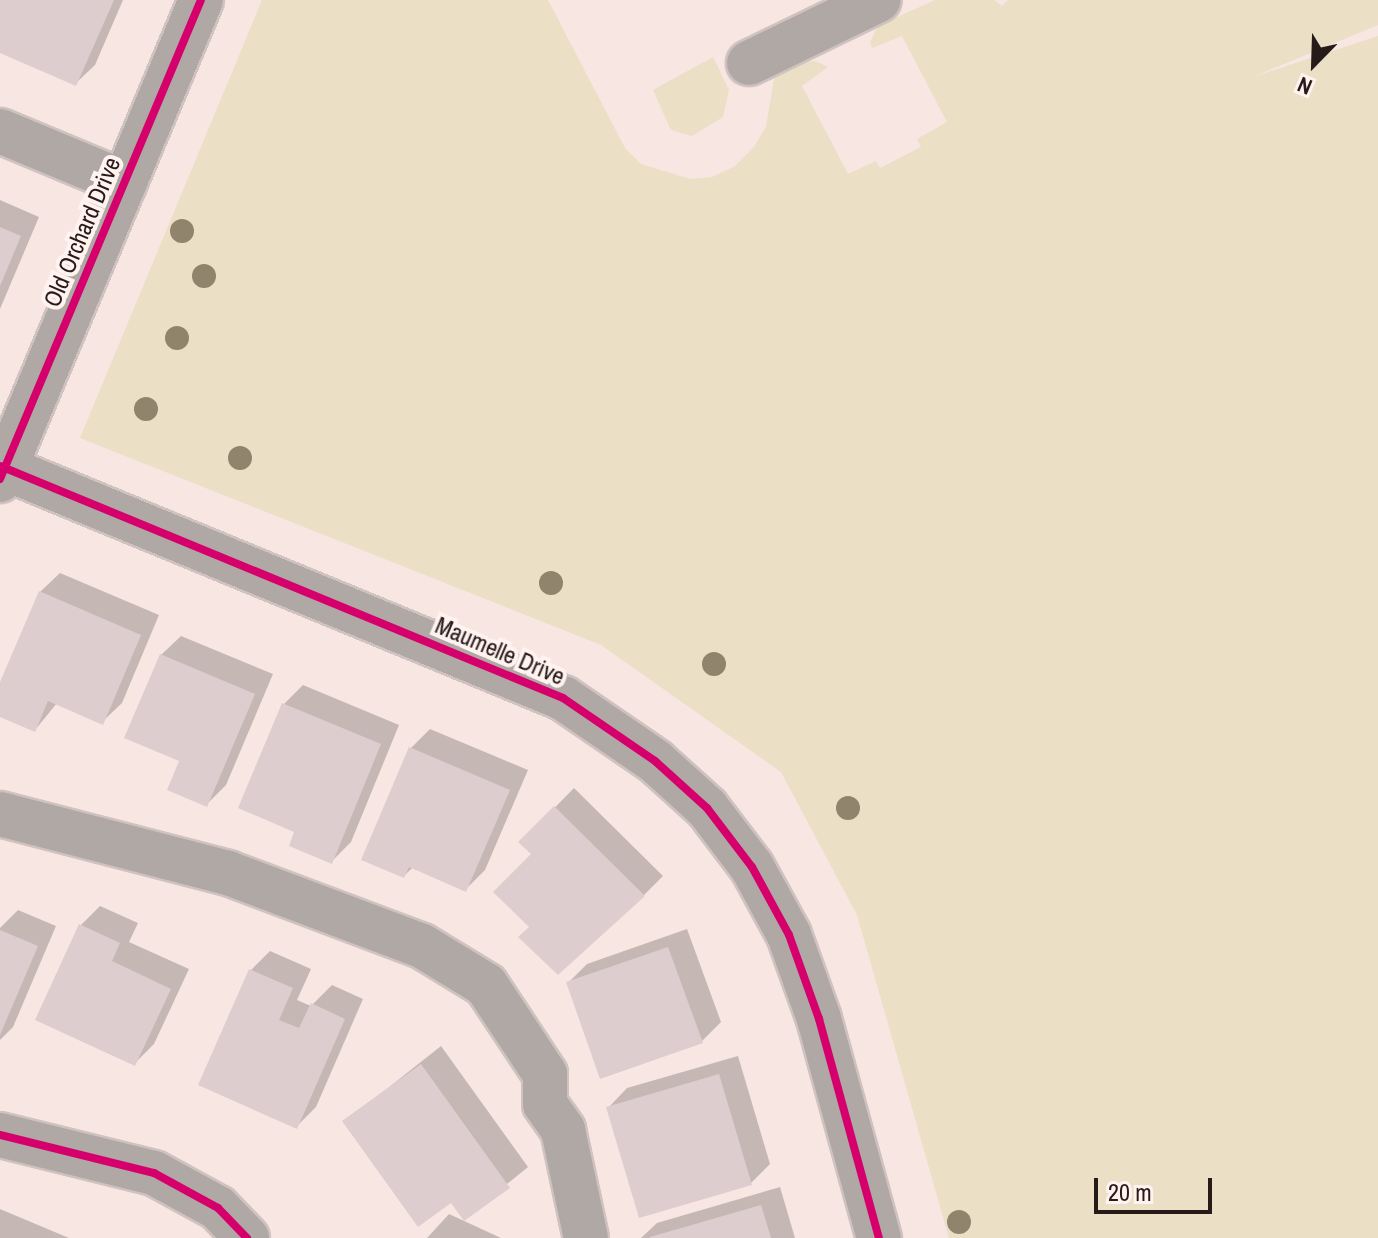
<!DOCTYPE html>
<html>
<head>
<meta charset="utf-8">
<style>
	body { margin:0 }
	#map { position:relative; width:1378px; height:1238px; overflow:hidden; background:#f7e6e2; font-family:"Archivo Narrow",sans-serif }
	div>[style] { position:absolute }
	.green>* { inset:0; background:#ebdfc5 }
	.shadow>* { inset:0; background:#0003 }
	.building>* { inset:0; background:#decdce }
	.roads { filter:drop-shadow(2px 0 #d0c2bf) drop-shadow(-2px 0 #d0c2bf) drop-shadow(0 2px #d0c2bf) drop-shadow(0 -2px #d0c2bf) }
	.minor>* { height:44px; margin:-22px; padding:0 22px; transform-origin:22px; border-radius:22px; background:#afa8a5 }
	.cycleway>* { height:8px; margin:-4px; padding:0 4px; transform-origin:4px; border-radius:4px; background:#d6006c }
	.trees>* { width:24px; height:24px; margin:-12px; border-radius:50%; background:#90846c }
	span { translate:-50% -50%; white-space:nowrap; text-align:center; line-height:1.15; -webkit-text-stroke:8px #fff2ef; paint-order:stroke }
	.street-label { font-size:24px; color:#261b19 }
	.north { position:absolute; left:1274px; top:24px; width:80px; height:80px; -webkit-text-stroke:6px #fff2ef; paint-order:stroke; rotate:203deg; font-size:22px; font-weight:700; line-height:32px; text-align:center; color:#261b19 }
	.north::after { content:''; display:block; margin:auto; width:28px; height:36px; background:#261b19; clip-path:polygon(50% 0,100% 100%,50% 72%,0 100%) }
	.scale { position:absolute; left:1094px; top:1178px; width:118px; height:36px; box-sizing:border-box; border:4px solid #261b19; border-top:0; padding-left:10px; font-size:24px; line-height:28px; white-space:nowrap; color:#261b19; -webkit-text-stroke:6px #fff2ef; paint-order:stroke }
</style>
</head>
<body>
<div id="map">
	<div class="green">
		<i style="clip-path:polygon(262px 0,548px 0,625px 148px,641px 164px,690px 179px,712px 177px,735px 166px,754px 147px,766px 127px,774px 79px,798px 62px,815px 61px,828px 67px,802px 86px,848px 174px,876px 161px,880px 168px,921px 147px,917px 139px,947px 122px,902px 36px,872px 48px,870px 42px,878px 26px,935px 0,994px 0,1002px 6px,1008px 0,1378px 0,1378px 25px,1250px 78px,1378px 36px,1378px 1238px,949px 1238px,857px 915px,781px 772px,601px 645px,80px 438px)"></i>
		<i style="clip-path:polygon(713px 57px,729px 90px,723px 117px,692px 136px,671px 130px,653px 90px)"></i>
	</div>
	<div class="shadow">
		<i style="clip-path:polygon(1px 0,123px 0,95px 65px,75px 84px,0 51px)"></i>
		<i style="clip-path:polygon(0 200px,39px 217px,0 309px)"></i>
		<i style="clip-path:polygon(60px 573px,159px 615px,122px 703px,102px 722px,57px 703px,35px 730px,0 715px,0 688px,40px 592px)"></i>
		<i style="clip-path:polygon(181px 636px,273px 674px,226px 785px,207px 804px,182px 760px,161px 655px)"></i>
		<i style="clip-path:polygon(303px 685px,399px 725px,351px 842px,331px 862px,284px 704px)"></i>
		<i style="clip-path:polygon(430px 729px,528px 770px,485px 870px,466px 889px,413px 867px,404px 876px,411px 748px)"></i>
		<i style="clip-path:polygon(574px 788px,663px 876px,644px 895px,531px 927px,534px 854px,521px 842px)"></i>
		<i style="clip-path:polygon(100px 906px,138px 923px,129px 942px,189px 969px,154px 1044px,134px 1064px,81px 925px)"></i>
		<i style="clip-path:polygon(18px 910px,56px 926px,13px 1027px,0 1040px,0 928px)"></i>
		<i style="clip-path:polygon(687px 929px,721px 1022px,702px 1041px,568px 983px,587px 964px)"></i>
		<i style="clip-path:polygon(270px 951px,311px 969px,297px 1000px,311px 1006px,332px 985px,363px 999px,316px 1107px,297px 1126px,251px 970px)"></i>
		<i style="clip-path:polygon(441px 1046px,528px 1167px,465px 1218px,452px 1201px,345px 1122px)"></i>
		<i style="clip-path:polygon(738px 1056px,770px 1164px,751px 1183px,608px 1108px,627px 1088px)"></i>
		<i style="clip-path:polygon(780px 1187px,795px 1238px,641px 1238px,657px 1223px)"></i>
		<i style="clip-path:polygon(0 1209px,69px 1238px,0 1238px)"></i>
		<i style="clip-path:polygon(449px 1214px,501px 1238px,427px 1238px)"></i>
	</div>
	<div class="building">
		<i style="clip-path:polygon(0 0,114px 0,76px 86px,0 53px)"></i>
		<i style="clip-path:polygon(0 227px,21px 236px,0 286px)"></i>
		<i style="clip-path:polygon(39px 591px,141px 635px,103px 725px,48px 701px,35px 732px,0 717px,0 682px)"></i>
		<i style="clip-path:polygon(160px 654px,255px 694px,207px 807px,167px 790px,179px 761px,124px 738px)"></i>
		<i style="clip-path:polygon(282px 703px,381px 744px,332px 864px,289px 846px,294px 832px,238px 808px)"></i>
		<i style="clip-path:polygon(409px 747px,510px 790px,466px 892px,409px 867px,404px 878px,361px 860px)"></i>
		<i style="clip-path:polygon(554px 806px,645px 896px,558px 975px,518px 937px,529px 927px,493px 892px,531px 854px,518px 842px)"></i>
		<i style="clip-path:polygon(79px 924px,120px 943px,112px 961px,171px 989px,135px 1066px,35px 1020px)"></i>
		<i style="clip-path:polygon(0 930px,38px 946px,0 1035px)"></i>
		<i style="clip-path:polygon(668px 947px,703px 1043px,600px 1079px,566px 982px)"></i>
		<i style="clip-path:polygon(249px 969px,293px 988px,279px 1020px,299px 1028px,311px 1003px,345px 1019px,297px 1129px,198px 1085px)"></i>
		<i style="clip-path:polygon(421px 1064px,510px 1188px,464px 1221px,451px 1203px,418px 1227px,342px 1121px)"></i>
		<i style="clip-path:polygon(719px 1074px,752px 1185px,639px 1218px,606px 1107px)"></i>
		<i style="clip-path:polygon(761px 1205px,771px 1238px,650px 1238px,650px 1237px)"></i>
	</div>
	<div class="roads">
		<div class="minor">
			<i style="left:749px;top:63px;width:144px;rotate:-25.9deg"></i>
			<i style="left:0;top:131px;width:135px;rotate:22.6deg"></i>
			<i style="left:0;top:466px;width:609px;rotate:22.4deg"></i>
			<i style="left:563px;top:698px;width:112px;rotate:34.4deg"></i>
			<i style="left:655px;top:761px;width:70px;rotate:42.1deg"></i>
			<i style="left:707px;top:808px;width:74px;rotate:52.7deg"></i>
			<i style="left:752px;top:867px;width:77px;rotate:61.4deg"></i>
			<i style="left:789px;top:935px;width:89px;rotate:70.3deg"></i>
			<i style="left:819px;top:1019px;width:227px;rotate:74.7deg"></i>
			<i style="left:0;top:480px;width:520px;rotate:-67.28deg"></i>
			<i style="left:0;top:814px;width:236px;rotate:14.5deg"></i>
			<i style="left:228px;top:873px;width:207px;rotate:20.6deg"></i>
			<i style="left:422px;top:946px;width:75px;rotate:31.4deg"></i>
			<i style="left:486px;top:985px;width:107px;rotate:56.5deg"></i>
			<i style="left:545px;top:1074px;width:30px;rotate:90deg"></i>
			<i style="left:545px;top:1104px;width:32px;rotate:55deg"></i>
			<i style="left:563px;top:1130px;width:110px;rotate:78deg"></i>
			<i style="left:0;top:1135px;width:159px;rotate:13.9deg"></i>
			<i style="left:154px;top:1173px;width:73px;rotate:28.7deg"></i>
			<i style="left:218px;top:1208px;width:42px;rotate:46deg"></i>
		</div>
	</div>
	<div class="cycleway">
		<i style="left:0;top:466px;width:609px;rotate:22.4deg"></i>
		<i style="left:563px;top:698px;width:112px;rotate:34.4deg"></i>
		<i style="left:655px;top:761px;width:70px;rotate:42.1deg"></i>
		<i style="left:707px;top:808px;width:74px;rotate:52.7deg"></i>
		<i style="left:752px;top:867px;width:77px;rotate:61.4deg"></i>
		<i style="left:789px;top:935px;width:89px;rotate:70.3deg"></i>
		<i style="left:819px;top:1019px;width:227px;rotate:74.7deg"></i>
		<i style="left:0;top:479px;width:519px;rotate:-67.24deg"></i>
		<i style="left:0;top:1135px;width:159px;rotate:13.9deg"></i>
		<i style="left:154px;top:1173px;width:73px;rotate:28.7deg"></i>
		<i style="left:218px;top:1208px;width:42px;rotate:46deg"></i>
	</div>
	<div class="trees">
		<i style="left:182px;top:231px"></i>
		<i style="left:204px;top:276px"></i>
		<i style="left:177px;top:338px"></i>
		<i style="left:146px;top:409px"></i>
		<i style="left:240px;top:458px"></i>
		<i style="left:551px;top:583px"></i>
		<i style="left:714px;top:664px"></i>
		<i style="left:848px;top:808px"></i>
		<i style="left:959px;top:1222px"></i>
	</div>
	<div class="street-label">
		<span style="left:82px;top:232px;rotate:-67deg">Old Orchard Drive</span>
		<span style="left:500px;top:651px;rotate:23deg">Maumelle Drive</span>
	</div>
	<div class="north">N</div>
	<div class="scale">20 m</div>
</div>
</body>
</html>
